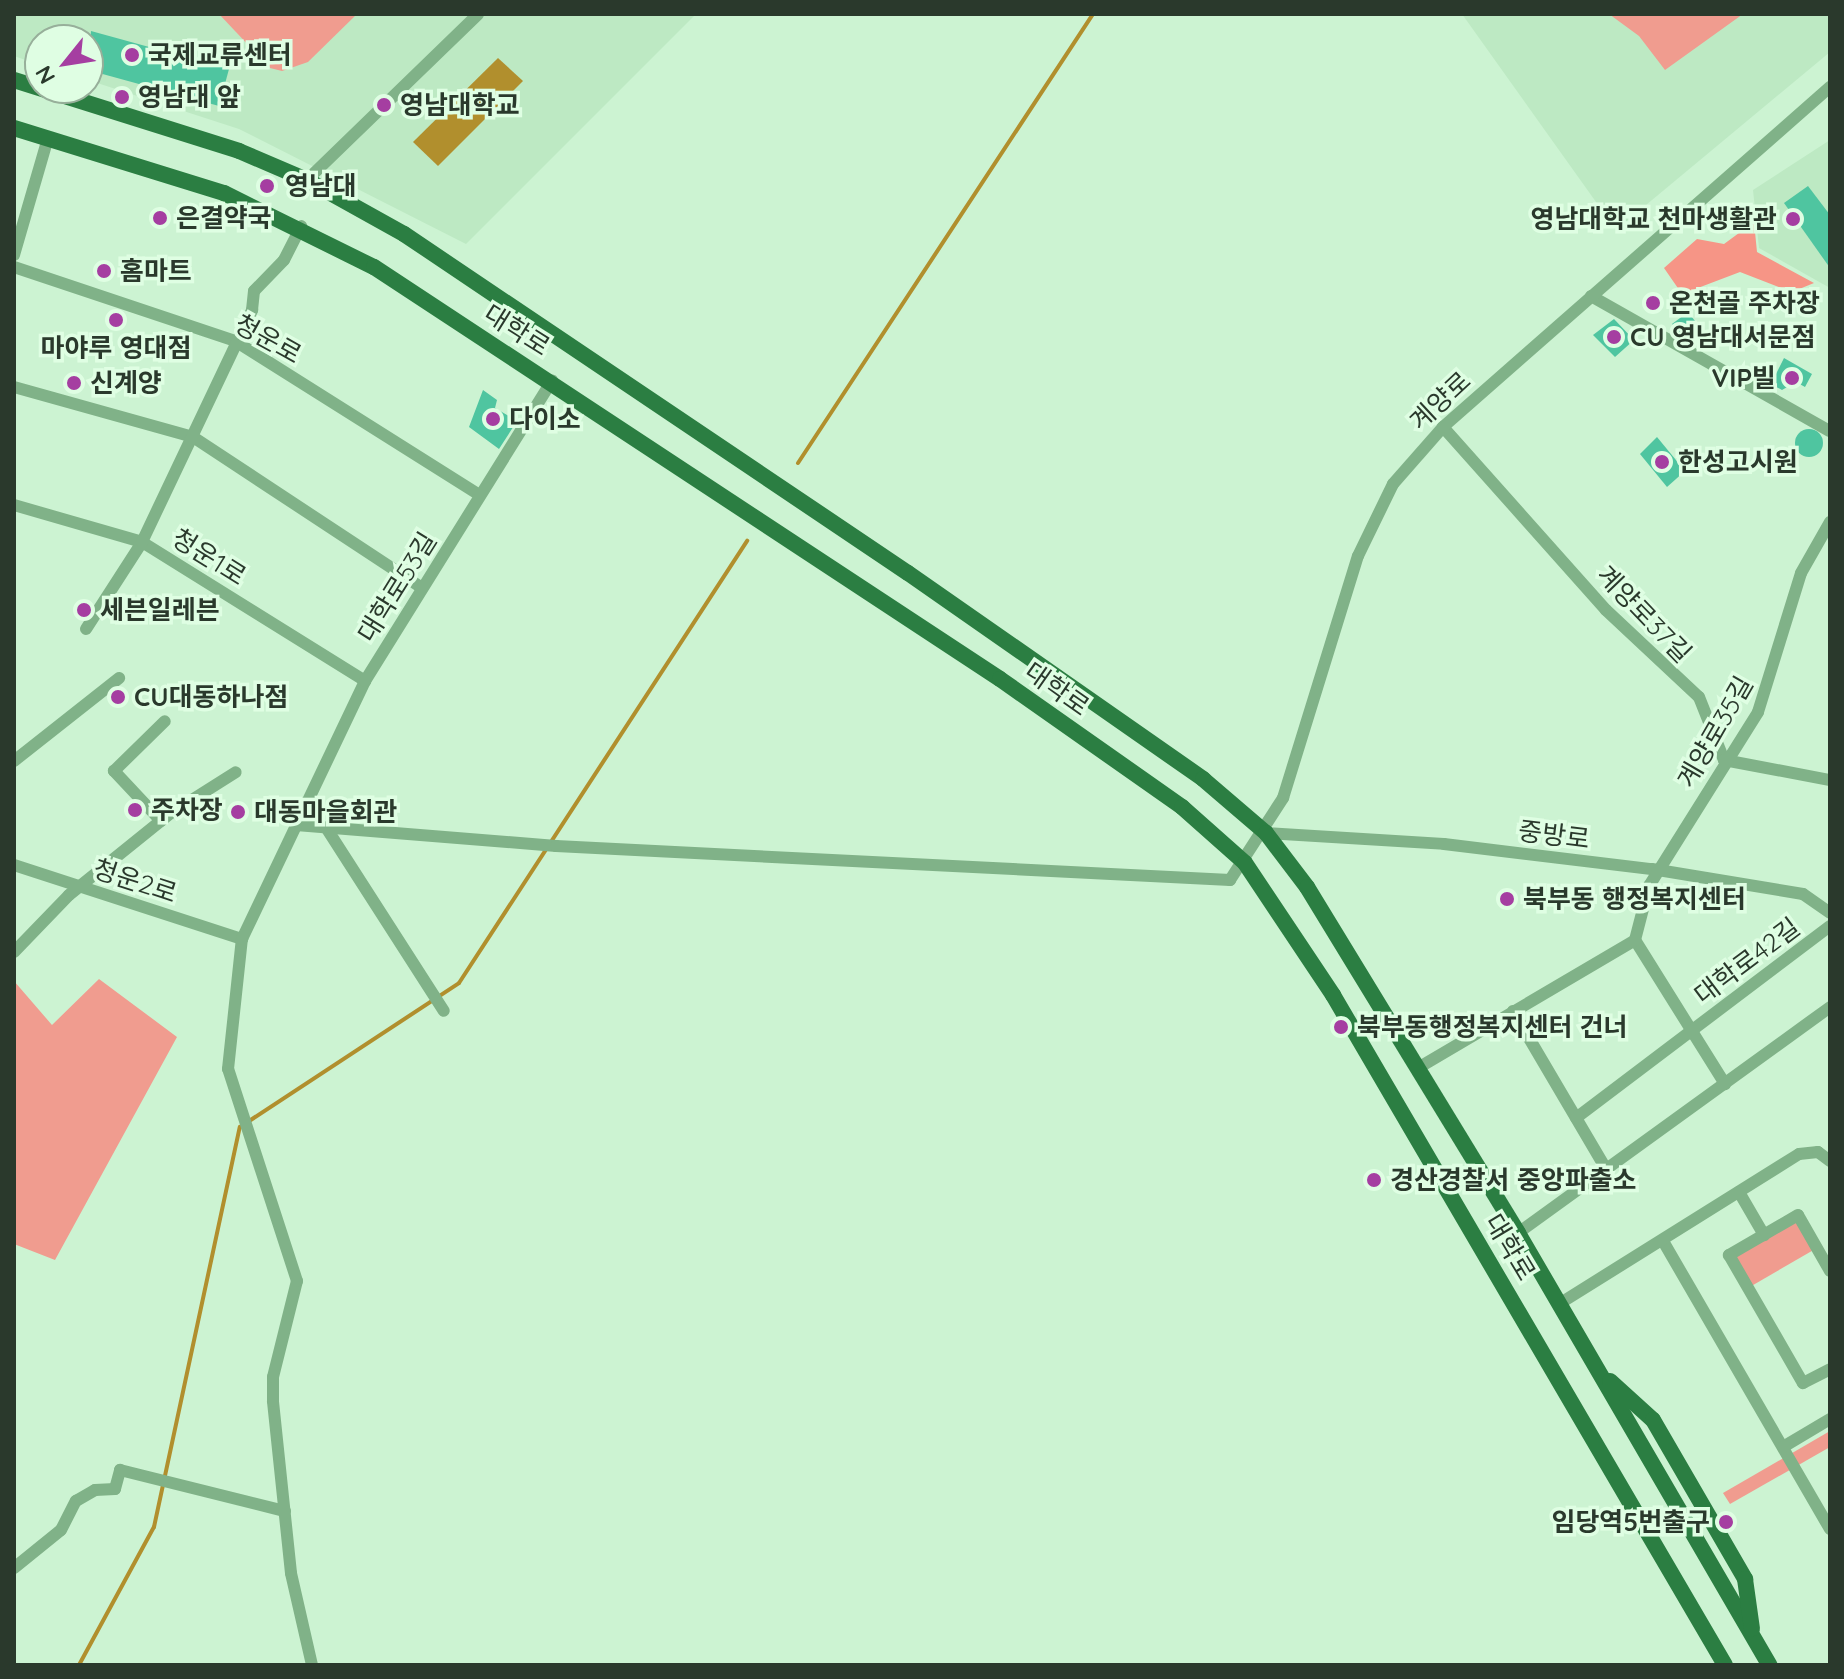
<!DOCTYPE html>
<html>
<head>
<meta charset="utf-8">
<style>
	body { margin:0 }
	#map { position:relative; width:1844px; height:1679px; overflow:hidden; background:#ccf3d2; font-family:Quicksand,"Noto Sans KR",sans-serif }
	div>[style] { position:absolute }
	.built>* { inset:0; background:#bde9c3 }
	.green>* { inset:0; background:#f09c8f }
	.forest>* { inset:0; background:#f69586 }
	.water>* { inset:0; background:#b18f2d }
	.stream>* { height:4px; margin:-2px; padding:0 2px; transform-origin:2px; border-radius:2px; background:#b18f2d }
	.building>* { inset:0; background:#4fc5a0 }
	.round { border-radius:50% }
	.minor>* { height:12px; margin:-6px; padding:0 6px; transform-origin:6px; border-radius:6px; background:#80b288 }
	.major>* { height:16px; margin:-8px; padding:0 8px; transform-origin:8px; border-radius:8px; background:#2b7e42 }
	.dots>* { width:22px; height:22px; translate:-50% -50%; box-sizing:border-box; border:4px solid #dffee3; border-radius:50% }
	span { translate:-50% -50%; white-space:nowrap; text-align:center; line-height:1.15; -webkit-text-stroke:7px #dffee3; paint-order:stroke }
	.poi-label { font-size:26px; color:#2a392c; font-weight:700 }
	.left { translate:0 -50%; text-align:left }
	.right { translate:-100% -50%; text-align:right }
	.street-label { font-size:26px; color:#2a392c }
	.frame { position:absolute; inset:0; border:16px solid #2a392c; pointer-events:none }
	.north { position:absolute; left:24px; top:24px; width:80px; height:80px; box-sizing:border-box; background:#dffee3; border:2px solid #97af9a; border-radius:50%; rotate:240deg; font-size:22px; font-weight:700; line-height:32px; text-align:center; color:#2a392c }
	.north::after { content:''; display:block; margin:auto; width:28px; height:36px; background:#a53ea1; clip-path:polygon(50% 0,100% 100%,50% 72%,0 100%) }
</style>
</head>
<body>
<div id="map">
	<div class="built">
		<i style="clip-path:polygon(14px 14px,696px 14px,466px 244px,239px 129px,88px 80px,88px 40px,40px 40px,40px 65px,14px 56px)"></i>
		<i style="clip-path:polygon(1462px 14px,1830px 14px,1830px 52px,1616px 230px)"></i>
		<i style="clip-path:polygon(1830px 140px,1830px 288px,1759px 248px,1753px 190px)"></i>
	</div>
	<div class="green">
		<i style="clip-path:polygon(219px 14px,357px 14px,308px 62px,282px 71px,270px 68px)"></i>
		<i style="clip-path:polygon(1609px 14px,1743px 14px,1665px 70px,1639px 36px)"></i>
		<i style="clip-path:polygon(99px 979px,177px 1037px,55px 1260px,14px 1244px,14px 981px,52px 1025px)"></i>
		<i style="clip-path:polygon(1798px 1215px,1817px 1248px,1748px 1288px,1729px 1255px)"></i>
		<i style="clip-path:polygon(1830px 1431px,1830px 1447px,1730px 1504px,1723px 1493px)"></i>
	</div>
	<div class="forest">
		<i style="clip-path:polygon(1754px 222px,1757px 252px,1814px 283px,1792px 292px,1740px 272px,1682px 294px,1664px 268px,1697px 239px,1724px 244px)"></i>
	</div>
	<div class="water">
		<i style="clip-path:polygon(498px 58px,523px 81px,438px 166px,413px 142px)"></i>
	</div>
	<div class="stream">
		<i style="left:798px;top:463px;width:537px;rotate:-56.69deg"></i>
		<i style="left:79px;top:1665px;width:157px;rotate:-61.5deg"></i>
		<i style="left:154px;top:1527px;width:409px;rotate:-77.9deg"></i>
		<i style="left:240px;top:1127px;width:262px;rotate:-33.3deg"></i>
		<i style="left:459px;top:983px;width:528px;rotate:-56.91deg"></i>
	</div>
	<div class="building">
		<i style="clip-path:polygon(91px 31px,229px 69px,219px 106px,88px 70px)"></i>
		<i style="clip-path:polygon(1808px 186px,1830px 215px,1830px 268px,1784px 203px)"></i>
		<i style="clip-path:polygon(1688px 312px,1702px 330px,1688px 341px,1672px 324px)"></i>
		<i style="clip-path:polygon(1614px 319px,1634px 340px,1615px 357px,1593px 335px)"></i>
		<i style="clip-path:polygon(1784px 358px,1812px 374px,1805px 387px,1796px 382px,1782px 390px,1771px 384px)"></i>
		<i style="clip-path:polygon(483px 390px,497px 400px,495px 408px,517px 421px,499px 449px,469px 427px)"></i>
		<i class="round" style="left:1795px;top:429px;width:28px;height:28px"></i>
		<i style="clip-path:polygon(1657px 437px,1685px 471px,1667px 487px,1640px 454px)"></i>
	</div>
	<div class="minor">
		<i style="left:307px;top:180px;width:238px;rotate:-44.1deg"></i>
		<i style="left:14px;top:255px;width:122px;rotate:-73.8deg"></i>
		<i style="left:14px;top:267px;width:233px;rotate:18.5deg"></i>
		<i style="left:235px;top:341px;width:289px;rotate:32.2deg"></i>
		<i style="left:1591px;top:296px;width:274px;rotate:29.5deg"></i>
		<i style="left:14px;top:387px;width:186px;rotate:15.6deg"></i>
		<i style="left:193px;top:437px;width:274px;rotate:33.4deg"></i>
		<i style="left:1443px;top:427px;width:245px;rotate:48.3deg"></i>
		<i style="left:1606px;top:610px;width:127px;rotate:43.1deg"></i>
		<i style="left:1699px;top:697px;width:68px;rotate:68.4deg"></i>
		<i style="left:1724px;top:760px;width:108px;rotate:10.7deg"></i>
		<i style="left:14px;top:505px;width:133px;rotate:16.1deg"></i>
		<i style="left:142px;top:542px;width:263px;rotate:31.9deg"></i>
		<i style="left:86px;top:629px;width:103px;rotate:-57.2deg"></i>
		<i style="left:142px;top:542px;width:257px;rotate:-64.6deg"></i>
		<i style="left:252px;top:310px;width:19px;rotate:-84deg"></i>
		<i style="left:254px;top:291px;width:43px;rotate:-45.9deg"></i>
		<i style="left:284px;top:260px;width:38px;rotate:-63deg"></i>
		<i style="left:14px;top:761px;width:134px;rotate:-38.3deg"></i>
		<i style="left:161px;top:821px;width:69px;rotate:-133.2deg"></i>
		<i style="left:114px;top:771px;width:71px;rotate:-44.4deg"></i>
		<i style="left:296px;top:825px;width:261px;rotate:4.6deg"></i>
		<i style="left:556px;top:846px;width:675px;rotate:2.89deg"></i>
		<i style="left:1230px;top:880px;width:98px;rotate:-57.1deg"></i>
		<i style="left:1283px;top:798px;width:253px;rotate:-72.8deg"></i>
		<i style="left:1358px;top:556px;width:80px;rotate:-64.1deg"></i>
		<i style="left:1393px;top:484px;width:76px;rotate:-48.7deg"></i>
		<i style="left:1443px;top:427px;width:515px;rotate:-41.3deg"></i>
		<i style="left:327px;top:829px;width:216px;rotate:57.3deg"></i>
		<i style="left:1266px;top:833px;width:178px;rotate:3.5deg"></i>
		<i style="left:1444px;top:844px;width:209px;rotate:6.9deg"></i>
		<i style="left:1652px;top:869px;width:153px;rotate:9.4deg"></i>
		<i style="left:1803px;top:894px;width:33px;rotate:35deg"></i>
		<i style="left:14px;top:865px;width:240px;rotate:18deg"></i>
		<i style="left:1635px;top:940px;width:170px;rotate:58deg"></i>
		<i style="left:14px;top:952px;width:79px;rotate:-46deg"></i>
		<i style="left:69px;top:895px;width:127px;rotate:-38.9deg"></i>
		<i style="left:168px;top:815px;width:80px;rotate:-32.3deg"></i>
		<i style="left:1513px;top:1011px;width:187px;rotate:59.5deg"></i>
		<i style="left:1418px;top:1068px;width:252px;rotate:-30.5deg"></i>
		<i style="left:1635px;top:940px;width:56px;rotate:-75.5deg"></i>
		<i style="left:1649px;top:886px;width:205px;rotate:-57.9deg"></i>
		<i style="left:1758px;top:712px;width:145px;rotate:-72.8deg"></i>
		<i style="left:1801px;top:573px;width:59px;rotate:-60.4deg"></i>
		<i style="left:1576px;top:1118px;width:318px;rotate:-37.1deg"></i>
		<i style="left:1739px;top:1192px;width:50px;rotate:59.8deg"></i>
		<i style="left:1518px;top:1233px;width:385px;rotate:-35.9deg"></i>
		<i style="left:1663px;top:1241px;width:333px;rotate:59.9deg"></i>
		<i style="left:1830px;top:1271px;width:64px;rotate:-119.7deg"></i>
		<i style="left:1798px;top:1215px;width:80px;rotate:149.9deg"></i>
		<i style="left:1729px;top:1255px;width:148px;rotate:60deg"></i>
		<i style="left:1803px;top:1383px;width:30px;rotate:-27deg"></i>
		<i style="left:1559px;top:1304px;width:283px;rotate:-32deg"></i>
		<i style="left:1799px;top:1154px;width:19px;rotate:-6deg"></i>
		<i style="left:1818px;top:1152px;width:15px;rotate:37deg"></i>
		<i style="left:1783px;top:1447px;width:55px;rotate:-30.8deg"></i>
		<i style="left:14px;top:1568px;width:60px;rotate:-39deg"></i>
		<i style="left:61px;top:1530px;width:33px;rotate:-63deg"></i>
		<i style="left:76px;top:1501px;width:22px;rotate:-30deg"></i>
		<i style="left:95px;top:1490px;width:20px;rotate:-3deg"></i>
		<i style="left:115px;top:1489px;width:20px;rotate:-75deg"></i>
		<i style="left:120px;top:1470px;width:170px;rotate:14deg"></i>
		<i style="left:312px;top:1665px;width:94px;rotate:-102.9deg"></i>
		<i style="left:291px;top:1573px;width:173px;rotate:-96deg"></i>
		<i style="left:273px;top:1401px;width:24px;rotate:-90deg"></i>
		<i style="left:273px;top:1377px;width:99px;rotate:-76deg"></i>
		<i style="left:297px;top:1281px;width:223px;rotate:-108deg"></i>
		<i style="left:228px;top:1069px;width:131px;rotate:-83.9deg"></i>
		<i style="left:242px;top:939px;width:286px;rotate:-64.5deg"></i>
		<i style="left:365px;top:681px;width:354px;rotate:-58.1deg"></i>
	</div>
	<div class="major">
		<i style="left:14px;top:80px;width:236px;rotate:17.5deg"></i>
		<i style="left:239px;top:151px;width:74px;rotate:23.1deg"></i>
		<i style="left:307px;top:180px;width:111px;rotate:29.1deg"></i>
		<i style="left:404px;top:234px;width:607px;rotate:33.93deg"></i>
		<i style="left:908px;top:573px;width:360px;rotate:34.9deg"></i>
		<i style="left:1203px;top:779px;width:83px;rotate:40.6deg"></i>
		<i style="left:1266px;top:833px;width:68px;rotate:52.8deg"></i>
		<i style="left:1307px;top:887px;width:405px;rotate:58.6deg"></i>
		<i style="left:1518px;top:1233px;width:500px;rotate:59.8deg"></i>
		<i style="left:14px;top:128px;width:220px;rotate:17.2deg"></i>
		<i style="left:224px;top:193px;width:167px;rotate:26.3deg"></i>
		<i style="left:374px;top:267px;width:749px;rotate:33.35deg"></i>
		<i style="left:1000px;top:679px;width:223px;rotate:35.1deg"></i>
		<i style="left:1182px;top:807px;width:84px;rotate:41.6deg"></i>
		<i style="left:1245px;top:863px;width:159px;rotate:56.3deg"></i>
		<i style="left:1333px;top:995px;width:776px;rotate:59.67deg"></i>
		<i style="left:1610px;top:1381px;width:58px;rotate:42.2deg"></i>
		<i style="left:1653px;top:1420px;width:184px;rotate:59.9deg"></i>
		<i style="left:1745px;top:1579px;width:50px;rotate:82deg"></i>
	</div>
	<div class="dots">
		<i style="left:132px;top:55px;background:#a53ea1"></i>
		<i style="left:122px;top:97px;background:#a53ea1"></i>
		<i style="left:384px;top:105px;background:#a53ea1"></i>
		<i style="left:267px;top:186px;background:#a53ea1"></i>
		<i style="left:160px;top:218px;background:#a53ea1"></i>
		<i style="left:1793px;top:219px;background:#a53ea1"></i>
		<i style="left:104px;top:271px;background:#a53ea1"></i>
		<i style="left:1653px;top:303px;background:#a53ea1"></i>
		<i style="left:116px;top:320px;background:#a53ea1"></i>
		<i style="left:1614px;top:337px;background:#a53ea1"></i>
		<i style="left:1792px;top:378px;background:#a53ea1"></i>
		<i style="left:74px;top:383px;background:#a53ea1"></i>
		<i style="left:493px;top:419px;background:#a53ea1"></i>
		<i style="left:1662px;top:462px;background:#a53ea1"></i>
		<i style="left:84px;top:610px;background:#a53ea1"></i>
		<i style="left:118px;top:697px;background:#a53ea1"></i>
		<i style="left:135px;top:810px;background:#a53ea1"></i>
		<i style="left:238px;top:812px;background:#a53ea1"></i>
		<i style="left:1507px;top:899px;background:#a53ea1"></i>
		<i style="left:1341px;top:1027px;background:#a53ea1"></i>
		<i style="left:1374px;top:1180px;background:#a53ea1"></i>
		<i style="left:1726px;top:1522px;background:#a53ea1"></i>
	</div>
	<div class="poi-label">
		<span class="left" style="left:148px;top:55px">국제교류센터</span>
		<span class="left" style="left:138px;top:97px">영남대 앞</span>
		<span class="left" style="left:400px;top:105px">영남대학교</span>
		<span class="left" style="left:285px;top:186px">영남대</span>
		<span class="left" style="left:176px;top:218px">은결약국</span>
		<span class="right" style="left:1777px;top:219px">영남대학교 천마생활관</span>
		<span class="left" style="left:120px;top:271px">홈마트</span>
		<span class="left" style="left:1669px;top:303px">온천골 주차장</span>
		<span class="left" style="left:1630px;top:337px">CU 영남대서문점</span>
		<span style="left:116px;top:348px">마야루 영대점</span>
		<span class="right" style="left:1776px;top:378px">VIP빌</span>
		<span class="left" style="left:90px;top:383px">신계양</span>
		<span class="left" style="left:509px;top:419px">다이소</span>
		<span class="left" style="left:1678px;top:462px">한성고시원</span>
		<span class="left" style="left:100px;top:610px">세븐일레븐</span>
		<span class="left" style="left:134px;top:697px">CU대동하나점</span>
		<span class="left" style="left:151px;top:810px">주차장</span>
		<span class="left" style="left:254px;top:812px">대동마을회관</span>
		<span class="left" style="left:1523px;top:899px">북부동 행정복지센터</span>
		<span class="left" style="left:1357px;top:1027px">북부동행정복지센터 건너</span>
		<span class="left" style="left:1390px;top:1180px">경산경찰서 중앙파출소</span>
		<span class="right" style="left:1710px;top:1522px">임당역5번출구</span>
	</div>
	<div class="street-label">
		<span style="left:517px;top:330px;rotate:32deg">대학로</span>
		<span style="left:268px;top:339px;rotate:29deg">청운로</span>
		<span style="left:1440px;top:401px;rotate:-43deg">계양로</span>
		<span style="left:209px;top:557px;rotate:32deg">청운1로</span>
		<span style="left:397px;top:587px;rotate:-58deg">대학로53길</span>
		<span style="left:1644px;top:614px;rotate:46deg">계양로37길</span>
		<span style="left:1057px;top:689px;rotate:35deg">대학로</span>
		<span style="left:1715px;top:732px;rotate:-60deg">계양로35길</span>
		<span style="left:1554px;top:835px;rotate:7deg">중방로</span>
		<span style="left:135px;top:881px;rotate:18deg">청운2로</span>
		<span style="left:1747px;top:961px;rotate:-37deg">대학로42길</span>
		<span style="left:1510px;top:1247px;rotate:59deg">대학로</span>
	</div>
	<div class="frame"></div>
	<div class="north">N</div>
</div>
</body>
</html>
